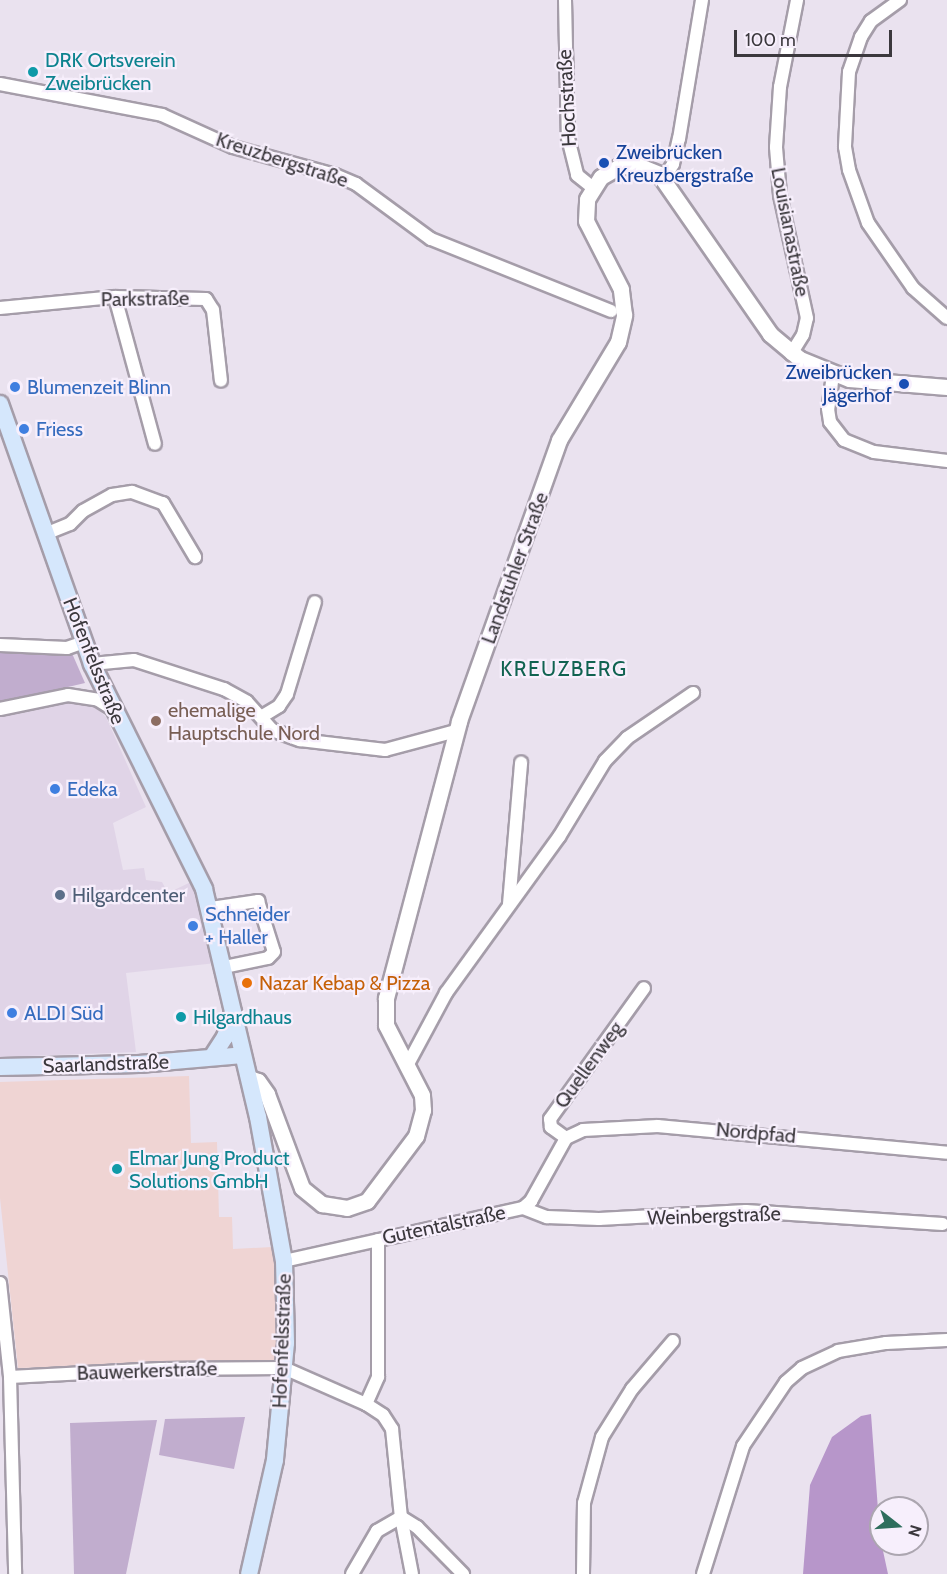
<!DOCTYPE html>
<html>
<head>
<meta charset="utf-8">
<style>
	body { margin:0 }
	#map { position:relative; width:947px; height:1574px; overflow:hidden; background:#eae2ef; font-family:Cabin,sans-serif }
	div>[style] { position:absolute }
	.built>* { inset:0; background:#e0d4e7 }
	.industrial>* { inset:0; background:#efd4d3 }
	.green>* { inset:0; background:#c1adce }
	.forest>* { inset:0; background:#b796ca }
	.roads { filter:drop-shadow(2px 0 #a59da9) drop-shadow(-2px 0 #a59da9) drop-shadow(0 2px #a59da9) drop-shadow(0 -2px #a59da9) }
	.minor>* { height:12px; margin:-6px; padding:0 6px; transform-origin:6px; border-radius:6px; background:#fff }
	.tertiary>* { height:15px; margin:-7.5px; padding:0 7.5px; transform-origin:7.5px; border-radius:7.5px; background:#fff }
	.secondary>* { height:16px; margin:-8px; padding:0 8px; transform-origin:8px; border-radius:8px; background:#d5e7fc }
	.dots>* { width:16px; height:16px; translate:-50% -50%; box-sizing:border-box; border:3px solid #f7effc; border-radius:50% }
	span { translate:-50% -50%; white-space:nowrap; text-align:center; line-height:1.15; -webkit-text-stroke:4.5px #f7effc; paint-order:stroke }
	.culture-label { font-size:20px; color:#0d838f }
	.left { translate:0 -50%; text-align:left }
	.street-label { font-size:20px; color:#3b383d }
	.transit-label { font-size:20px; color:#164399 }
	.right { translate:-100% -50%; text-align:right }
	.shop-label { font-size:20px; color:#366cbe }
	.education-label { font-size:20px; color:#785e54 }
	.service-label { font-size:20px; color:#4e5e75 }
	.food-label { font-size:20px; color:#c56008 }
	.neighbourhood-label { font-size:21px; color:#116351; letter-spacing:1.5px }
	.north { position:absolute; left:869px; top:1496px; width:60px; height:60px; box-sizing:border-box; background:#f7effc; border:2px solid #aca6b0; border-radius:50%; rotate:107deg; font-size:16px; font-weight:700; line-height:24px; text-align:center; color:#3b383d }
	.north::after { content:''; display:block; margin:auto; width:21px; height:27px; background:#2e6e5d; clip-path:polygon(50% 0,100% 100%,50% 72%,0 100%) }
	.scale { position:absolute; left:734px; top:30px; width:158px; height:27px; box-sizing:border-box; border:3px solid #3b383d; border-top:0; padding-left:8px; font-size:18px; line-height:21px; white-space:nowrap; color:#3b383d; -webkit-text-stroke:4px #f7effc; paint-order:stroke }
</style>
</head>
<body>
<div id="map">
	<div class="built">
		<i style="clip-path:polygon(70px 701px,92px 704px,106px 717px,146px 807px,113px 823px,123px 870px,144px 868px,146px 880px,162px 882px,168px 893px,193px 881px,207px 918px,216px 963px,126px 973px,136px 1052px,0 1057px,0 715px)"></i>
	</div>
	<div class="industrial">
		<i style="clip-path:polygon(189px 1076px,191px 1143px,217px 1142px,219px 1217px,232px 1217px,233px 1249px,272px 1247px,277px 1269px,278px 1362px,18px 1368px,0 1198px,0 1082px)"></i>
	</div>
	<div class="green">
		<i style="clip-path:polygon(0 651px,71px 651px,85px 683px,0 703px)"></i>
		<i style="clip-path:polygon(245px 1417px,234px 1469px,159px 1455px,165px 1419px)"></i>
		<i style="clip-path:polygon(157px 1420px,126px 1574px,74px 1574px,70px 1423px)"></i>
	</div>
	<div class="forest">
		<i style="clip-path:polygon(871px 1414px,880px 1537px,888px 1574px,803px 1574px,810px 1485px,832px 1437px,861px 1416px)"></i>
	</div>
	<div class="roads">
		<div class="minor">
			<i style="left:565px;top:0;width:138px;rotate:88.8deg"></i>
			<i style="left:568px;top:138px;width:38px;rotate:76deg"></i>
			<i style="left:577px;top:175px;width:19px;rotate:39deg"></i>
			<i style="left:900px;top:0;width:36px;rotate:144deg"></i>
			<i style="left:871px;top:21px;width:19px;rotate:122deg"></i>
			<i style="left:861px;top:37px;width:37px;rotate:109deg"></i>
			<i style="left:849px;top:72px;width:75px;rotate:93.1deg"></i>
			<i style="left:845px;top:147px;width:23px;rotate:80deg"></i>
			<i style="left:849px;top:170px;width:56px;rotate:70.3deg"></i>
			<i style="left:868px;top:223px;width:79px;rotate:55.3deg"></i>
			<i style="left:913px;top:288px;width:45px;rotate:41.4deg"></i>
			<i style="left:0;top:84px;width:165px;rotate:10.8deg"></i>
			<i style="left:162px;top:115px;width:78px;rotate:24.3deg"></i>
			<i style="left:233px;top:147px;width:106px;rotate:15.4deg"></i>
			<i style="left:335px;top:175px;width:23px;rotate:23deg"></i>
			<i style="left:356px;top:184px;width:93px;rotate:36.3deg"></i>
			<i style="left:431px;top:239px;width:194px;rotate:21.8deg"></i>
			<i style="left:663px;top:179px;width:18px;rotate:-56deg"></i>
			<i style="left:673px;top:164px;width:26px;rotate:-77deg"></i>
			<i style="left:679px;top:139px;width:141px;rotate:-80.6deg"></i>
			<i style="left:115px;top:297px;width:152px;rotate:74.8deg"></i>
			<i style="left:0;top:308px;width:116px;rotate:-5.5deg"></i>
			<i style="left:115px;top:297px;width:91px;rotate:1.3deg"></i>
			<i style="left:206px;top:299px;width:13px;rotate:58deg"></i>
			<i style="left:213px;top:310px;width:71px;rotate:83.6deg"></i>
			<i style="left:791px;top:354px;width:22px;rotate:-58deg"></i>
			<i style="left:803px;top:335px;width:17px;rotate:-77deg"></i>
			<i style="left:807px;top:318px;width:126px;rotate:-102.4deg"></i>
			<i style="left:780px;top:195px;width:48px;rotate:-94.8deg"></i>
			<i style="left:776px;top:147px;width:60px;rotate:-86.2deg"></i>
			<i style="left:780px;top:87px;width:89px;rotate:-78.9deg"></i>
			<i style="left:833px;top:375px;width:34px;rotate:98deg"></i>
			<i style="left:828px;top:409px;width:13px;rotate:81deg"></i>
			<i style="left:830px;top:422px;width:23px;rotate:52deg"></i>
			<i style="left:844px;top:440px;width:32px;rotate:22deg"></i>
			<i style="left:874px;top:452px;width:74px;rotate:7deg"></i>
			<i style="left:45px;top:534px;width:27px;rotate:-22deg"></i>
			<i style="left:70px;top:524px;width:18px;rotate:-45deg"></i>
			<i style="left:83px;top:511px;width:33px;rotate:-29deg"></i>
			<i style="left:112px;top:495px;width:20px;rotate:-9deg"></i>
			<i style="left:132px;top:492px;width:33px;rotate:20deg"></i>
			<i style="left:163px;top:503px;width:63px;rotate:59.3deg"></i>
			<i style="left:0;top:645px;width:67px;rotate:2.6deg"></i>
			<i style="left:67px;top:648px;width:18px;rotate:-19deg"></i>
			<i style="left:92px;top:664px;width:42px;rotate:-5.4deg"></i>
			<i style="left:134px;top:660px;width:95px;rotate:17.9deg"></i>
			<i style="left:224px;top:689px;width:26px;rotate:29deg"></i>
			<i style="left:247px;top:702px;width:38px;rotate:48deg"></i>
			<i style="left:272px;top:730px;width:30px;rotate:20deg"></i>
			<i style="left:300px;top:740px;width:86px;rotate:6.7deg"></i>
			<i style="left:385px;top:750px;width:73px;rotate:-15deg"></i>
			<i style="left:0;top:709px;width:69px;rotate:-11.6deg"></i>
			<i style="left:68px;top:695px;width:30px;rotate:9deg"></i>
			<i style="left:98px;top:700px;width:15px;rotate:32deg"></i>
			<i style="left:261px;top:717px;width:21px;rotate:-31deg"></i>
			<i style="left:279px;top:706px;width:14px;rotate:-56deg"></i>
			<i style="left:287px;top:694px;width:96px;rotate:-73.1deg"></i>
			<i style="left:509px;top:904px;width:142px;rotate:-85.1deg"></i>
			<i style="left:211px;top:908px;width:48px;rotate:-8.5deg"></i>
			<i style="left:258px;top:901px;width:53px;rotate:72.6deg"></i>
			<i style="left:274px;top:952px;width:8px;rotate:135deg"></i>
			<i style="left:268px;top:958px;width:44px;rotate:168.2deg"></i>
			<i style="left:408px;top:1064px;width:81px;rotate:-61.8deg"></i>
			<i style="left:446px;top:993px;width:193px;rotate:-54.1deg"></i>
			<i style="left:559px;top:837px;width:89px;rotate:-58.8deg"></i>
			<i style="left:605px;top:761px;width:32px;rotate:-46deg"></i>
			<i style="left:627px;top:738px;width:80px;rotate:-34.3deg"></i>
			<i style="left:566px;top:1138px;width:19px;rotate:-144deg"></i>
			<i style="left:551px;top:1127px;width:8px;rotate:-97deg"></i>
			<i style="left:550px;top:1119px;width:161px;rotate:-54.3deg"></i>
			<i style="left:523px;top:1208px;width:26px;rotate:21deg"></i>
			<i style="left:547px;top:1217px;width:52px;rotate:2.2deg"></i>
			<i style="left:599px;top:1219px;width:147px;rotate:-3.1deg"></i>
			<i style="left:746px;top:1211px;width:197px;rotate:3.8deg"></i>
			<i style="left:284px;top:1261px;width:245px;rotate:-12.5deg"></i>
			<i style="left:523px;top:1208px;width:11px;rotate:-41deg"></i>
			<i style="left:531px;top:1201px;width:72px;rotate:-60.9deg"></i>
			<i style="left:566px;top:1138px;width:19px;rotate:-25deg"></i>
			<i style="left:583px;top:1130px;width:75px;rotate:-3.1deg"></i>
			<i style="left:658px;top:1126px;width:290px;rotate:5.3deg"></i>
			<i style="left:0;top:1283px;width:95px;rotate:83.9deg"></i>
			<i style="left:10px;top:1377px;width:197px;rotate:88.5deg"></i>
			<i style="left:10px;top:1377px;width:151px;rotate:-3deg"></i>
			<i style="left:161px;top:1369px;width:123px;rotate:-0.5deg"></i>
			<i style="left:284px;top:1368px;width:90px;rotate:23.7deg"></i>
			<i style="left:366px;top:1404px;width:20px;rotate:33deg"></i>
			<i style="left:383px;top:1415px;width:17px;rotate:57deg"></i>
			<i style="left:392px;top:1429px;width:88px;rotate:84.2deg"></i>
			<i style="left:401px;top:1517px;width:58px;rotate:79.1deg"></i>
			<i style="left:366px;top:1404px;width:30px;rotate:-66deg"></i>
			<i style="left:378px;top:1377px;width:137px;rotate:-90deg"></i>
			<i style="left:401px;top:1517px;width:19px;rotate:32deg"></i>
			<i style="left:417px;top:1527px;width:66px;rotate:45.6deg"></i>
			<i style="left:352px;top:1574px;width:50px;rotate:-59.8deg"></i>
			<i style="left:377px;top:1531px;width:28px;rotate:-30deg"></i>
			<i style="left:583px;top:1574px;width:71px;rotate:-89.2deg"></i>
			<i style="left:584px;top:1503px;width:68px;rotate:-74.7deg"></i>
			<i style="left:602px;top:1437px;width:57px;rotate:-58deg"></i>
			<i style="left:632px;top:1389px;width:63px;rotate:-49.5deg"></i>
			<i style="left:703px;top:1574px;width:134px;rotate:-72.6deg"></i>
			<i style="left:743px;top:1446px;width:77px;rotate:-56.1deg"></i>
			<i style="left:786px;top:1382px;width:21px;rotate:-41deg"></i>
			<i style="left:802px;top:1368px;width:40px;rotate:-25deg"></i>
			<i style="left:838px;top:1351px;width:49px;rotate:-9.5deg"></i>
			<i style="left:886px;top:1343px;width:61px;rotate:-2.8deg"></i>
		</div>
		<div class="tertiary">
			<i style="left:249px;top:1078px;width:9px;rotate:18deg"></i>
			<i style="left:258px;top:1081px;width:16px;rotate:55deg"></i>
			<i style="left:267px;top:1094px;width:100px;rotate:69.6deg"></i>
			<i style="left:302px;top:1188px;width:26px;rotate:39deg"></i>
			<i style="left:322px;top:1204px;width:25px;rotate:9deg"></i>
			<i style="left:347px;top:1208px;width:21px;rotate:-19deg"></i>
			<i style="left:367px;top:1201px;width:81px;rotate:-53deg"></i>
			<i style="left:416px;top:1136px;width:27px;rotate:-75deg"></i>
			<i style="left:423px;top:1110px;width:15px;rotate:-94deg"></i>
			<i style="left:422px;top:1095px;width:79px;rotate:-117.2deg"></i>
			<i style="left:386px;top:1025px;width:27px;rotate:-90deg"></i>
			<i style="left:386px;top:998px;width:286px;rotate:-75.2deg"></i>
			<i style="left:459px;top:721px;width:298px;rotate:-70.4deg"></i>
			<i style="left:559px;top:440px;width:114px;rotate:-59deg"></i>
			<i style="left:618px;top:342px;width:28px;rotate:-77deg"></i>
			<i style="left:624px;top:315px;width:26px;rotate:-97deg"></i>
			<i style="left:621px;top:289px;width:76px;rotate:-117.2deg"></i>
			<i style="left:586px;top:221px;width:22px;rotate:-87deg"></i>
			<i style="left:587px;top:199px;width:26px;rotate:-58deg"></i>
			<i style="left:601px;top:177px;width:20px;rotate:-30deg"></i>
			<i style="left:618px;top:167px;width:19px;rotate:-6deg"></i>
			<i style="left:637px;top:165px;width:24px;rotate:22deg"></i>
			<i style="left:659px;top:174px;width:195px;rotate:55.2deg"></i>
			<i style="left:770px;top:334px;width:39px;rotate:40deg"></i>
			<i style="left:800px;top:359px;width:53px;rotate:22.2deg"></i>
			<i style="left:849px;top:379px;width:98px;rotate:4.7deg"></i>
		</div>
		<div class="secondary">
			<i style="left:0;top:404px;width:276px;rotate:70.5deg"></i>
			<i style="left:92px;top:664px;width:251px;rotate:63.5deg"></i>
			<i style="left:204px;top:889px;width:234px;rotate:76.7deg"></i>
			<i style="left:258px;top:1117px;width:146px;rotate:79.8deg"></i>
			<i style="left:284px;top:1261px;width:82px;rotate:88.6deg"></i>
			<i style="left:286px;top:1343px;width:118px;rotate:95.4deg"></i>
			<i style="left:275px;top:1460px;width:117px;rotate:102.8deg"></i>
			<i style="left:212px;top:1057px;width:24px;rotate:-57deg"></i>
			<i style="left:225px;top:1037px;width:26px;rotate:-72deg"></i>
			<i style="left:0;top:1067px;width:139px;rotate:-1.2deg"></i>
			<i style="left:139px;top:1064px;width:104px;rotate:-4.9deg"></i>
		</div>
	</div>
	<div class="dots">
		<i style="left:33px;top:72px;background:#0f9aa8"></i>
		<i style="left:604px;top:163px;background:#1a4fb4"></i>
		<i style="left:904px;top:384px;background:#1a4fb4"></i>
		<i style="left:15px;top:387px;background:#3f7fe0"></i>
		<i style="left:24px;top:429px;background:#3f7fe0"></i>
		<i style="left:156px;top:721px;background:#8d6e63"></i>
		<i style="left:55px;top:789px;background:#3f7fe0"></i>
		<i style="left:60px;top:895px;background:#5c6f8a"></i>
		<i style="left:193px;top:926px;background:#3f7fe0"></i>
		<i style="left:247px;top:983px;background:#e8710a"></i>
		<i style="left:12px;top:1013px;background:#3f7fe0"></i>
		<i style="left:181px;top:1017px;background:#0f9aa8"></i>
		<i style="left:117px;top:1169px;background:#0f9aa8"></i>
	</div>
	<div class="culture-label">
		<span class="left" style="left:45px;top:72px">DRK Ortsverein<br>Zweibrücken</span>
		<span class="left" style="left:193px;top:1017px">Hilgardhaus</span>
		<span class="left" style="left:129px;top:1170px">Elmar Jung Product<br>Solutions GmbH</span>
	</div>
	<div class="street-label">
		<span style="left:567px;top:98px;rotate:-93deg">Hochstraße</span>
		<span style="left:282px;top:160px;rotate:18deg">Kreuzbergstraße</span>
		<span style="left:790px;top:232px;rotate:79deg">Louisianastraße</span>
		<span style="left:145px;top:299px;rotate:-1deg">Parkstraße</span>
		<span style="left:515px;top:568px;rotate:-70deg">Landstuhler Straße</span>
		<span style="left:94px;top:661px;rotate:68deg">Hofenfelsstraße</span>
		<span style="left:106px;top:1064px;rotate:-2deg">Saarlandstraße</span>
		<span style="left:589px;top:1065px;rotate:-54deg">Quellenweg</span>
		<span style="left:756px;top:1133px;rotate:5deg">Nordpfad</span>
		<span style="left:714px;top:1216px;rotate:-2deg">Weinbergstraße</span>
		<span style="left:444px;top:1225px;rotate:-12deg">Gutentalstraße</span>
		<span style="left:282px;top:1341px;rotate:-88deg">Hofenfelsstraße</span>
		<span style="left:147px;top:1371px;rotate:-2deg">Bauwerkerstraße</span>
	</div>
	<div class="transit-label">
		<span class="left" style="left:616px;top:164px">Zweibrücken<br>Kreuzbergstraße</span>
		<span class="right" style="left:892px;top:384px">Zweibrücken<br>Jägerhof</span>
	</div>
	<div class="shop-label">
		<span class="left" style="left:27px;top:387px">Blumenzeit Blinn</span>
		<span class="left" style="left:36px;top:429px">Friess</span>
		<span class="left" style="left:67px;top:789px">Edeka</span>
		<span class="left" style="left:205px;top:926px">Schneider<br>+ Haller</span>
		<span class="left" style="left:24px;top:1013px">ALDI Süd</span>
	</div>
	<div class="education-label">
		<span class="left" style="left:168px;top:722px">ehemalige<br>Hauptschule Nord</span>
	</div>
	<div class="service-label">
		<span class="left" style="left:72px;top:895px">Hilgardcenter</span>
	</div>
	<div class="food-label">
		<span class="left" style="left:259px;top:983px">Nazar Kebap &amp; Pizza</span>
	</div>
	<div class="neighbourhood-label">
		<span style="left:564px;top:669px">KREUZBERG</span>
	</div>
	<div class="north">N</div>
	<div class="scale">100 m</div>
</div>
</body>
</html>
